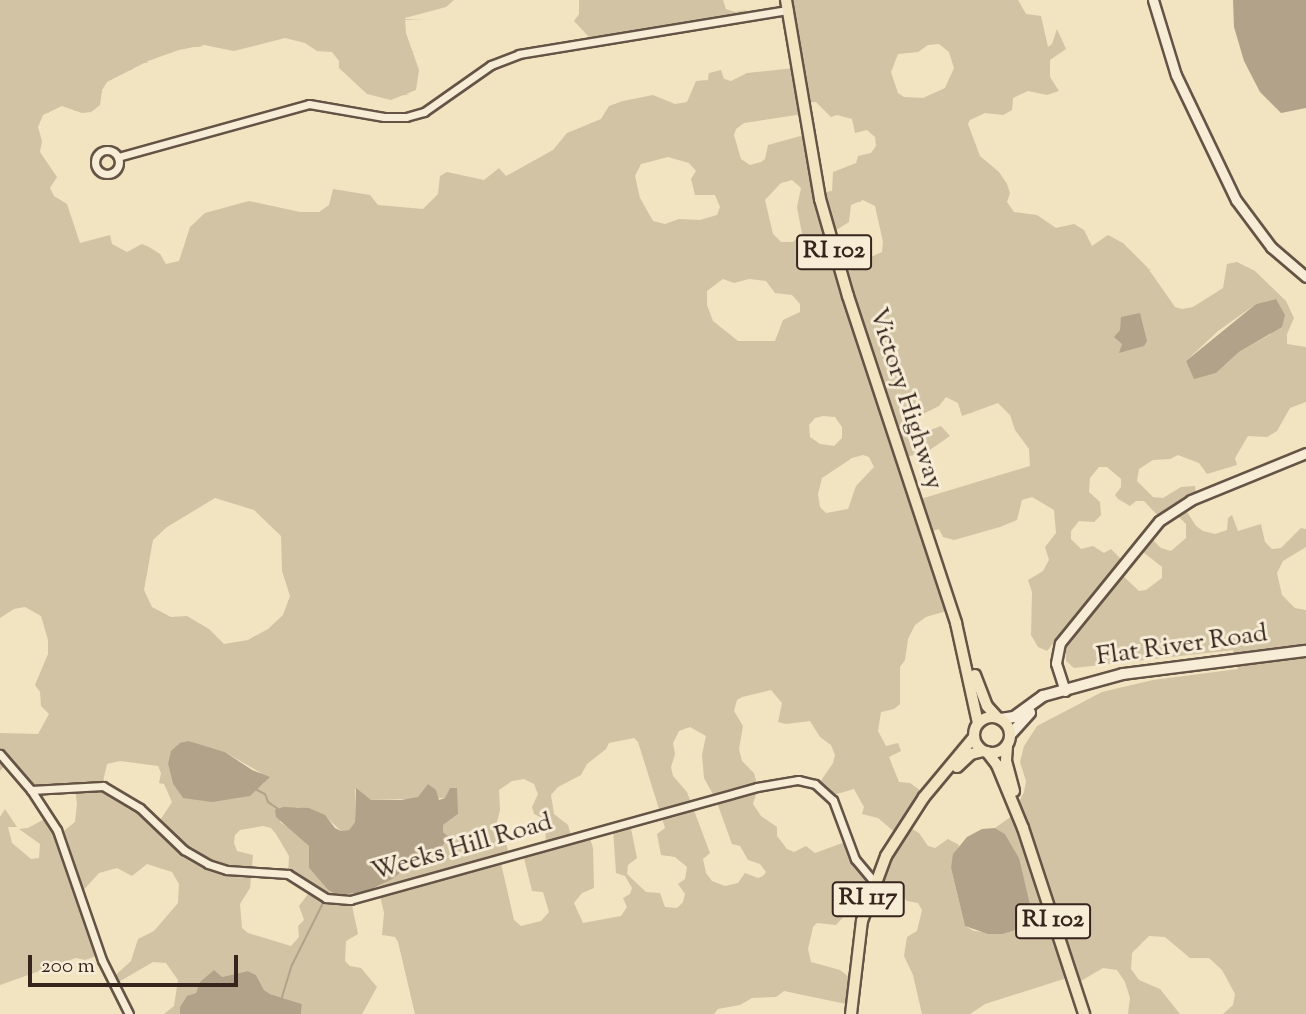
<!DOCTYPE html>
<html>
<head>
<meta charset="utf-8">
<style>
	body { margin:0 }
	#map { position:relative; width:1306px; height:1014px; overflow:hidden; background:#f2e3c1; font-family:"Sorts Mill Goudy",serif }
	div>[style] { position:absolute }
	.green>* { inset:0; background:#d2c3a5 }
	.water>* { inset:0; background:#b2a289 }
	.stream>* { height:2px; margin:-1px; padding:0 1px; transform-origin:1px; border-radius:1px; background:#b2a289 }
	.roads { filter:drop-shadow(2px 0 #655446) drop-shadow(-2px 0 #655446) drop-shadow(0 2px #655446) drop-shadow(0 -2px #655446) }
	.minor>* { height:7px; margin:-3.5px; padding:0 3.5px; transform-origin:3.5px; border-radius:3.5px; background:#f7edd7 }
	.minor>.ring { margin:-3.5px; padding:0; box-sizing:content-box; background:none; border:7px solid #f7edd7; border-radius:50% }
	.tertiary>* { height:9px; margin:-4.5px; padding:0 4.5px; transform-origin:4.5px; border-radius:4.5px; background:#f7edd7 }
	.secondary>* { height:10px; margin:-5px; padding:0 5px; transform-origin:5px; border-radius:5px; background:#f7edd7 }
	.primary>* { height:10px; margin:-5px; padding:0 5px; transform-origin:5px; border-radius:5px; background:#f2e3c1 }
	.primary>.ring { margin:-5px; padding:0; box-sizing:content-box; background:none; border:10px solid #f2e3c1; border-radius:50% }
	span { translate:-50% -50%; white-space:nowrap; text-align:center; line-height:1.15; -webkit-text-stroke:6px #f7edd7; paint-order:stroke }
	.shield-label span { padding:2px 5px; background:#f7edd7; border:2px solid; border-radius:5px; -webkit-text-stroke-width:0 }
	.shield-label { font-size:24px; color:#36241d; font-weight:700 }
	.street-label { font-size:26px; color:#36241d }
	.scale { position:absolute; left:28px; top:955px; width:210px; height:32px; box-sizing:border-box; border:4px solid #36241d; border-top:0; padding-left:9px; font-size:21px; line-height:24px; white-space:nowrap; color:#36241d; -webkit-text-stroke:5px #f7edd7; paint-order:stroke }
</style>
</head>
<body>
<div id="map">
	<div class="green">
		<i style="clip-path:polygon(evenodd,0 0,454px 0,446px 7px,405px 18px,406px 33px,419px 70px,416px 90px,391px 100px,367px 94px,339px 68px,339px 61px,332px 52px,317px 51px,305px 43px,285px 38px,234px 51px,204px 45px,179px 50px,148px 61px,107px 82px,102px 90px,100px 105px,91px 112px,82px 113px,62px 106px,43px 115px,38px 127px,42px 141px,40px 152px,57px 177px,50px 188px,54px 196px,67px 204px,80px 243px,110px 235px,112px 244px,127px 252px,142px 244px,149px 247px,160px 254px,166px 264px,179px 261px,190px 227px,205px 213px,249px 201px,300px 212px,319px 212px,329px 205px,333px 189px,370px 195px,378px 205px,423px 209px,438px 194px,440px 176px,447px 172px,484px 180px,499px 168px,506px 176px,553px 150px,567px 133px,601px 119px,609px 106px,623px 101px,653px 95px,675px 104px,687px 102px,696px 81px,708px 80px,709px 73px,721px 70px,724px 79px,731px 81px,747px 73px,795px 68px,786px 0,1018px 0,1026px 14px,1041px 16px,1048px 47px,1052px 44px,1057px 29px,1066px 49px,1050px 60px,1050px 77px,1059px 91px,1047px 95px,1028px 91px,1013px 98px,1012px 110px,1003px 115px,985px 113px,970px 120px,968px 124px,980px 156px,999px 172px,1007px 184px,1010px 193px,1007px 202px,1014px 212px,1037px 215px,1056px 228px,1074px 224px,1084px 230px,1092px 246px,1108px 235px,1123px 243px,1147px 267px,1175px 307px,1182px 309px,1193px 307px,1223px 288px,1227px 264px,1237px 262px,1255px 271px,1286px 301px,1294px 318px,1287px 334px,1287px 344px,1306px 347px,1306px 402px,1290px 408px,1277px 431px,1267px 437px,1248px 436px,1235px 458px,1237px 465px,1207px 474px,1199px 463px,1178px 455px,1170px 459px,1153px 460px,1139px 469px,1137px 481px,1153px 497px,1163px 498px,1181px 487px,1195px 486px,1196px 497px,1182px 504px,1196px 526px,1203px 531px,1215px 534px,1227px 530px,1228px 518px,1232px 515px,1238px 531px,1261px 524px,1265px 542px,1272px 549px,1281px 548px,1301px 528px,1306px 529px,1306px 547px,1283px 561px,1277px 573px,1282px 595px,1295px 608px,1306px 610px,1306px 1014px,1223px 1014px,1233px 1005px,1235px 994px,1222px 970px,1209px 958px,1190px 958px,1165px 937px,1149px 936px,1132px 953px,1131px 969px,1139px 980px,1160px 989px,1180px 1014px,1128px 1014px,1130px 998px,1125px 982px,1117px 970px,1103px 968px,1074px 985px,1046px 878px,1070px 977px,985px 1004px,970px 1014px,922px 1014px,913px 975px,904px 956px,907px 937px,917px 931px,922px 910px,918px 903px,907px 901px,901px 895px,873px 889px,862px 916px,847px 913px,836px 925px,817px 923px,813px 927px,808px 949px,811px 962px,840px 970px,854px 981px,851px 1005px,784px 991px,776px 997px,752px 998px,740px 1005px,718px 1009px,714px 1014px,415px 1014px,398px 942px,395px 937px,382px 935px,384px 913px,378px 887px,422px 856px,440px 848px,450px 838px,443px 832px,443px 825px,458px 814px,445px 798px,371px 800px,355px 789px,355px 822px,349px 830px,341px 831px,324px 815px,298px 807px,288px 809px,280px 822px,300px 835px,309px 846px,309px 868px,328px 890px,350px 896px,358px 934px,346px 941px,345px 961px,350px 966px,361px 968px,377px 987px,362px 1014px,301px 1014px,302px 1004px,270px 994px,264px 990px,256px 975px,248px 971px,200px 982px,196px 993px,180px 1007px,180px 1014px,164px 1014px,174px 1006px,178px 980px,166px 963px,153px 962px,117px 983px,111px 979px,131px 961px,138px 939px,154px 931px,178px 903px,179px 884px,172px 872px,147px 864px,132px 876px,117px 868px,99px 873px,80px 894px,99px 955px,85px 960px,76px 958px,0 985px,0 817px,5px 809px,17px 827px,8px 827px,12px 843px,31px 859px,39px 858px,40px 844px,19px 829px,28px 828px,48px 817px,60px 834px,75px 822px,77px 804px,75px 788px,35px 790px,6px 764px,0 771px,0 733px,38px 734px,49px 714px,41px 706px,40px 692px,35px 685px,48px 654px,48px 640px,41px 616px,25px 607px,14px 609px,0 618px,0 0,939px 44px,949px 52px,954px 68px,945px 88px,923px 98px,904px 97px,898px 93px,891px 72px,898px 54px,918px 52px,928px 45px,939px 44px,0 0,816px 102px,831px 117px,837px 115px,852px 119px,855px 133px,867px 130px,875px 137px,876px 146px,871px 153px,858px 156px,856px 163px,833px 172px,832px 191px,819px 193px,804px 135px,768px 145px,765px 159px,761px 162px,750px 165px,741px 159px,734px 135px,736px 129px,744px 123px,803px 114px,802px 103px,816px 102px,0 0,668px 157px,689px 163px,696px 171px,691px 179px,695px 195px,715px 195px,720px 207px,717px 215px,700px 220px,679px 219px,665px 224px,653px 221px,640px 198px,635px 176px,641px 164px,668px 157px,0 0,792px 180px,801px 188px,797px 207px,802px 234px,793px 242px,781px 242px,773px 234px,765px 200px,781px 183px,792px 180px,0 0,863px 200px,875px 206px,883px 242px,882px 252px,857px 263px,853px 270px,841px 273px,830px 234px,849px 222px,851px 205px,863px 200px,0 0,723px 279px,734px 283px,749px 279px,766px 281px,775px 293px,792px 295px,800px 304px,800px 312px,783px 320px,775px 341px,738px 341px,713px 321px,707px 305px,707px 291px,723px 279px,0 0,1276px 299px,1271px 334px,1239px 352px,1216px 373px,1207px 375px,1186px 361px,1218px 331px,1256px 304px,1276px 299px,0 0,946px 397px,958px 403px,962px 416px,998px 403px,1010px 415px,1015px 430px,1029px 449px,1030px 466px,914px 501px,901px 458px,927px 452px,950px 436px,941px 426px,917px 435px,912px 428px,913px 419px,939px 406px,946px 397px,0 0,823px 416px,835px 417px,842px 427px,842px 438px,834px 446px,820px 444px,810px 437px,809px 425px,815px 418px,823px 416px,0 0,863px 455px,869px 457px,874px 467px,856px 486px,848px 509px,826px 513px,820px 507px,818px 494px,822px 478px,852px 458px,863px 455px,0 0,1099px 467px,1107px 467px,1121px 479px,1121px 487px,1115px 495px,1118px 499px,1130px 506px,1136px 501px,1144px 501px,1161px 519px,1173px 511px,1186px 524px,1186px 538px,1171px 551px,1161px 548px,1148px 535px,1138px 548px,1162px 567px,1162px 578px,1146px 590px,1139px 591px,1121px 574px,1066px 645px,1066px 661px,1074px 668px,1233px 650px,1238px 669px,1153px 680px,1102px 692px,1037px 726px,1024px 746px,1020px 762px,1026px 781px,1024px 792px,1012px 816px,995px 828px,1005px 834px,1019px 858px,1026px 917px,1022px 928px,1003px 934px,974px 931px,965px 926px,951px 868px,959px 845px,948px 839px,935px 848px,928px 846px,919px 833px,904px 824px,924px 793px,910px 783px,899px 782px,889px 757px,901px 751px,898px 743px,886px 746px,878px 731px,881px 712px,894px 709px,900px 704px,900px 667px,905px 660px,908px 639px,915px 625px,926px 617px,950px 610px,925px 533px,939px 529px,943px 537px,954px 540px,1000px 527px,1017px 520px,1022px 500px,1032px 497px,1054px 510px,1056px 533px,1045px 547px,1049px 560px,1043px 571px,1028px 580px,1032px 592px,1031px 635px,1038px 647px,1047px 651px,1121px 559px,1111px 549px,1104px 553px,1093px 546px,1081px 549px,1071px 539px,1071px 531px,1079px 521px,1094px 522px,1101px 515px,1100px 502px,1089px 492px,1090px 478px,1099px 467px,0 0,215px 498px,254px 510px,281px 536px,282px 571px,290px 596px,283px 615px,268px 629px,248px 640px,224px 644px,209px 629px,187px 616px,171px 617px,152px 607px,144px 590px,153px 540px,167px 527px,215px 498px,0 0,771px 690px,782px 703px,778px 722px,786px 724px,810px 721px,820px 737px,831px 745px,835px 755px,833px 763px,818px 785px,830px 796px,854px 789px,864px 807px,862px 814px,878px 818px,897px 834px,875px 882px,855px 859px,848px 841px,815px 853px,806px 846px,794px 852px,787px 849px,777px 836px,777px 827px,761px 816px,753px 804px,758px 788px,754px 773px,742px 761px,739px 749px,743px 726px,734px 711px,737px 700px,742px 697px,771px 690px,0 0,690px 727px,706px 736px,702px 755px,704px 778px,716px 800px,732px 844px,740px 846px,748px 860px,760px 864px,766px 872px,763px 876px,758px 878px,745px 873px,738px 883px,725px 886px,712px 881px,706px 873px,703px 859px,710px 853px,687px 792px,673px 776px,671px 767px,675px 754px,673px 743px,679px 731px,690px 727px,0 0,634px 738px,638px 742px,665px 828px,657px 834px,661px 855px,675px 857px,687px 867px,685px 879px,678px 884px,685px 894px,683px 902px,677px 908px,665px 907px,660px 893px,646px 892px,627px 874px,628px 865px,637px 858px,630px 824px,613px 829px,616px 873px,625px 876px,632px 888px,630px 894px,623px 898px,627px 907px,621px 916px,583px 923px,574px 903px,582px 893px,594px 888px,593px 848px,589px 835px,572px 839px,568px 825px,554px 814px,551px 795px,558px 787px,581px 775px,587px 764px,606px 749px,609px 743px,634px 738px,0 0,189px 741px,225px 752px,261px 773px,264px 783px,250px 795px,183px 798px,173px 784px,168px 764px,189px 741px,0 0,120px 761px,158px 766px,161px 773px,159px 783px,164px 784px,172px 802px,157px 825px,141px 809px,102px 786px,107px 764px,120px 761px,0 0,524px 779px,534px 784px,538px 794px,532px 807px,534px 814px,542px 818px,545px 823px,546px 846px,523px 854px,532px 891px,543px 892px,549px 912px,541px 921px,521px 926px,514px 920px,500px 859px,509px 855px,506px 842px,510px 836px,500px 833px,496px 826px,500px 810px,499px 790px,512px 781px,524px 779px,0 0,263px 826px,271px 828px,276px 834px,289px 856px,288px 874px,311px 890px,299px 906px,304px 920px,298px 926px,299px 937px,291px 946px,248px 933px,242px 928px,240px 904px,250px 888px,253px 855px,237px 851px,234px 843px,235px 835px,240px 830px,263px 826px)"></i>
		<i style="clip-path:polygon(579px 0,723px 0,726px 9px,735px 12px,746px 10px,743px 15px,591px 39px,574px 21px,579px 14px)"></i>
	</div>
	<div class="water">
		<i style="clip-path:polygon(1233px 0,1306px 0,1306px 108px,1281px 113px,1260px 92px,1244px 61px,1234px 27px)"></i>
		<i style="clip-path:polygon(1276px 299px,1285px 315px,1282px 327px,1239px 352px,1216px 373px,1194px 379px,1186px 361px,1256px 304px)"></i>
		<i style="clip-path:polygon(1140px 313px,1147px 341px,1144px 346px,1119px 353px,1122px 344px,1114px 337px,1120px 330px,1121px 317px)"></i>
		<i style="clip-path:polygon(189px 741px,225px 752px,252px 770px,270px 777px,250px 796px,212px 802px,183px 798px,173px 784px,168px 764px,171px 751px,180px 743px)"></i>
		<i style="clip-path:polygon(428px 784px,436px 790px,439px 800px,445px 798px,450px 788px,457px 788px,458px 814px,443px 825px,443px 832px,450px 838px,440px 848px,422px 856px,392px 879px,366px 892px,338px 895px,328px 890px,309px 868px,309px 846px,276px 817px,275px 810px,283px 807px,309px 808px,325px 815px,335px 828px,341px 831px,349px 830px,355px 822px,356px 788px,371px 800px,401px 800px,418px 797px)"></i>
		<i style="clip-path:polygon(995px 828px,1005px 834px,1019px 858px,1031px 909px,1022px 928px,1003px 934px,988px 934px,965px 926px,951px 868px,953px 854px,967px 837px,982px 829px)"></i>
		<i style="clip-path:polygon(214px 970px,222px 977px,248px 971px,256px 975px,264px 990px,270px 994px,302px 1004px,301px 1014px,180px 1014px,180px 1007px,187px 996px,196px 993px,200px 982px)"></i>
	</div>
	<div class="stream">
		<i style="left:255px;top:789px;width:11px;rotate:27deg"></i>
		<i style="left:265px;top:794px;width:9px;rotate:69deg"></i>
		<i style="left:268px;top:802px;width:12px;rotate:35deg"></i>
		<i style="left:282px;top:997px;width:34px;rotate:-73deg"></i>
		<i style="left:292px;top:965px;width:69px;rotate:-63.4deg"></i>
	</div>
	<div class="roads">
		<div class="minor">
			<i class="ring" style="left:95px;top:150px;width:17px;height:17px"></i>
			<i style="left:118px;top:157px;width:198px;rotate:-15.5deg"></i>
			<i style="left:309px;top:104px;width:76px;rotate:9.8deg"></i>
			<i style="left:384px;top:117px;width:22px"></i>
			<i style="left:406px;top:117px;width:19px;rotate:-16deg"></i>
			<i style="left:424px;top:112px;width:82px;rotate:-35deg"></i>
			<i style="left:491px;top:65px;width:30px;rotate:-21deg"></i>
			<i style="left:519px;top:54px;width:273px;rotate:-9.3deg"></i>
			<i style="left:0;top:754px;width:48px;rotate:49.3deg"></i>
			<i style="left:31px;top:790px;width:48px;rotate:57deg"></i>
			<i style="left:57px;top:830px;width:138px;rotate:70.9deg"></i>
			<i style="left:102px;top:960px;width:60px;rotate:63.4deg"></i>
			<i style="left:31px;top:790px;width:72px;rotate:-3.2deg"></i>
			<i style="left:103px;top:786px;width:43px;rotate:30.7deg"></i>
			<i style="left:140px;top:808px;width:61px;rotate:43.7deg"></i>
			<i style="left:184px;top:850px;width:28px;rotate:30deg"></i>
			<i style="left:208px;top:864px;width:20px;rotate:18deg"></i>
			<i style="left:227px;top:870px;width:61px;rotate:3.8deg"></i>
			<i style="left:288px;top:874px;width:45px;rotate:32.3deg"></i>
			<i style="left:326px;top:898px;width:24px;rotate:5deg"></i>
			<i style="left:350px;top:900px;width:422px;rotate:-15.5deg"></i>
			<i style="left:757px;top:787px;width:42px;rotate:-9.7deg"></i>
			<i style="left:798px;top:780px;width:17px;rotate:13deg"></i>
			<i style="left:815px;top:784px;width:24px;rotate:42deg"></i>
			<i style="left:833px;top:800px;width:63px;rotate:69.6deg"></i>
			<i style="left:855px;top:859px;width:30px;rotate:50deg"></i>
		</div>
		<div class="tertiary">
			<i style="left:1153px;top:0;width:78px;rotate:73deg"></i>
			<i style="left:1176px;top:75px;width:139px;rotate:64.4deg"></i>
			<i style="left:1236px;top:200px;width:59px;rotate:53.3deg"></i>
			<i style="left:1271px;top:247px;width:46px;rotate:40.6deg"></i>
			<i style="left:1065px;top:691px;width:29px;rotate:-108deg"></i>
			<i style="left:1056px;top:663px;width:20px;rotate:-79deg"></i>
			<i style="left:1060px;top:643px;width:157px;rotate:-50.9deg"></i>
			<i style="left:1159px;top:521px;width:38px;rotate:-33deg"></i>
			<i style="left:1191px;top:500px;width:124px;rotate:-22.2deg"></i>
		</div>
		<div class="secondary">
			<i style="left:1001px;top:719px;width:13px;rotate:-9deg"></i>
			<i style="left:1014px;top:717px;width:36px;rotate:-36deg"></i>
			<i style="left:1043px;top:696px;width:83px;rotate:-15.4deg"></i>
			<i style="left:1123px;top:674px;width:184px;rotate:-7.2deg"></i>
			<i style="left:1010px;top:735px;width:30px;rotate:-48deg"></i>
		</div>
		<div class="primary">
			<i style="left:786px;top:0;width:202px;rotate:80.3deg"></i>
			<i style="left:820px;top:199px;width:101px;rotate:73.9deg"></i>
			<i style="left:848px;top:296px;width:344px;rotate:71.7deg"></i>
			<i style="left:956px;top:623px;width:102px;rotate:77.6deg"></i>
			<i style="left:975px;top:675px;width:33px;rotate:69deg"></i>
			<i style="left:987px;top:706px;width:15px;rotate:48deg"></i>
			<i class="ring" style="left:974px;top:717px;width:26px;height:26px"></i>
			<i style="left:1007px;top:746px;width:15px;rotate:94deg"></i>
			<i style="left:1006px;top:761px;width:31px;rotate:75deg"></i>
			<i style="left:987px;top:752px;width:16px;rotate:52deg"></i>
			<i style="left:997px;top:765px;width:68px;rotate:67.6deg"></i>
			<i style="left:1023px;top:828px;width:196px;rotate:71.8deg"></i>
			<i style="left:957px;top:767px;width:19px;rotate:-43deg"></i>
			<i style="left:971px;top:754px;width:12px;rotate:-14deg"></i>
			<i style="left:851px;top:1014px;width:94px;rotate:-83.3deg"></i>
			<i style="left:862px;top:921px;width:69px;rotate:-69.7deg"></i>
			<i style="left:886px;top:856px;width:70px;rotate:-57.2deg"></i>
			<i style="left:924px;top:797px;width:78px;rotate:-50.2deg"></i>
		</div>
	</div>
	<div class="shield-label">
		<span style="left:834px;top:252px">RI 102</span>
		<span style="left:868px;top:899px">RI 117</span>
		<span style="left:1053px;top:921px">RI 102</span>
	</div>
	<div class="street-label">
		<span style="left:905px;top:399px;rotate:72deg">Victory Highway</span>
		<span style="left:1182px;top:646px;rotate:-8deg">Flat River Road</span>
		<span style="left:462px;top:848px;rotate:-16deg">Weeks Hill Road</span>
	</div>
	<div class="scale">200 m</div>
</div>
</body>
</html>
